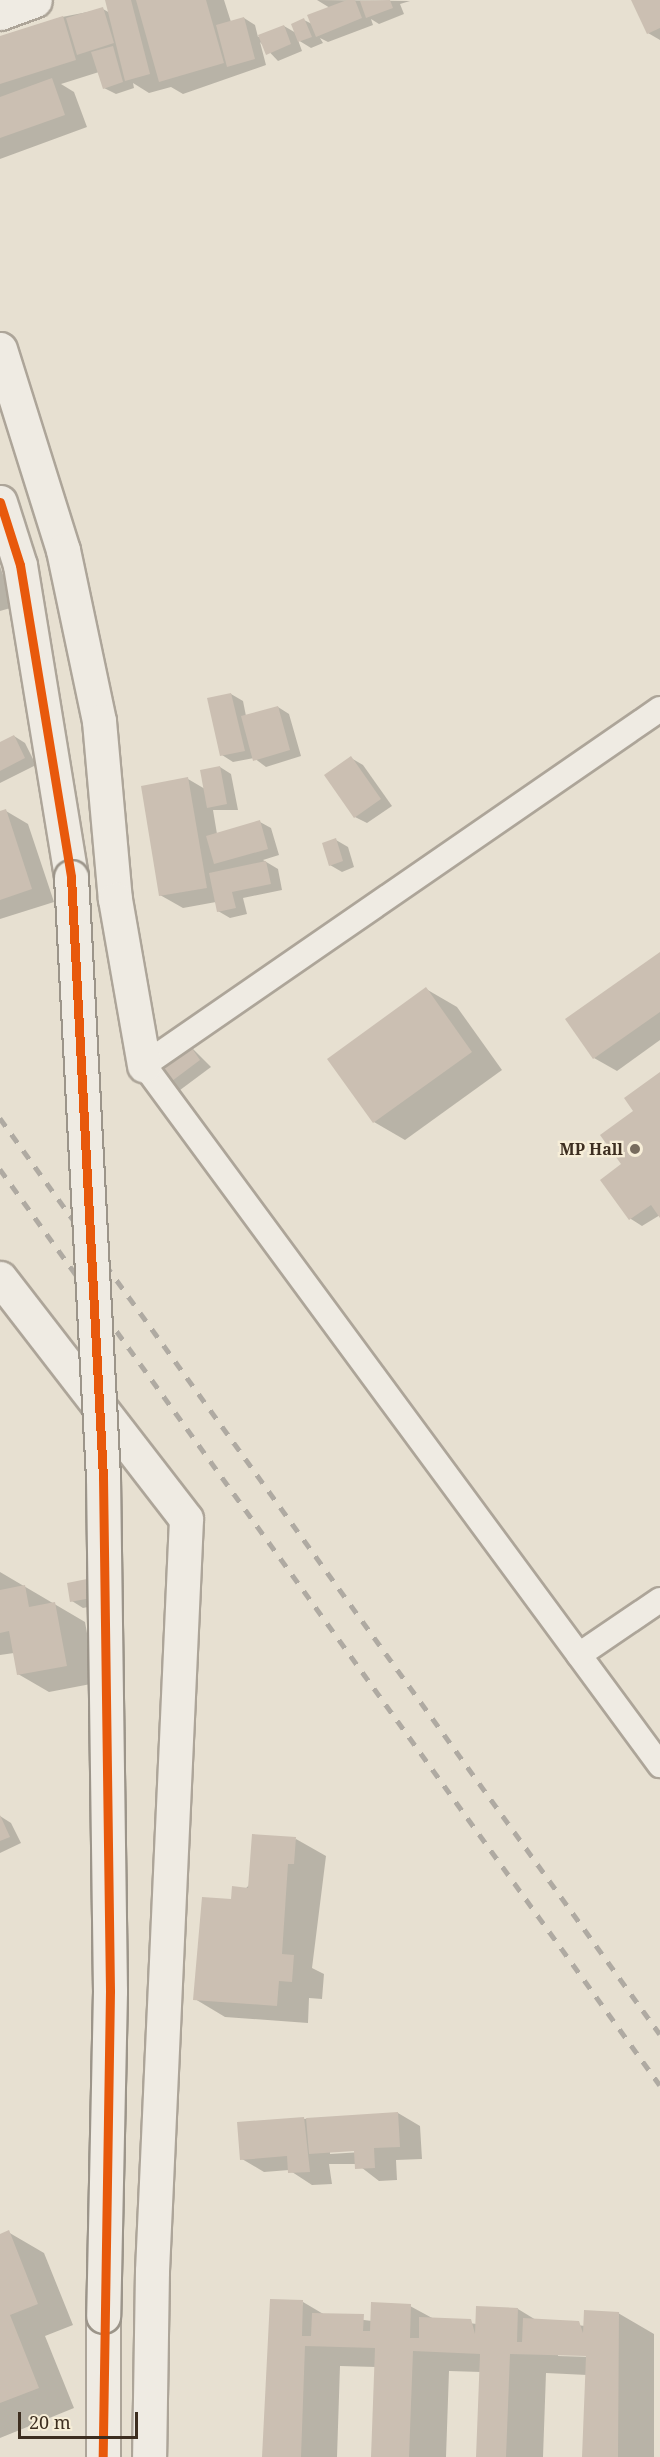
<!DOCTYPE html>
<html>
<head>
<meta charset="utf-8">
<style>
	body { margin:0 }
	#map { position:relative; width:660px; height:2457px; overflow:hidden; background:#e7e0d1; font-family:"Noto Serif",serif }
	div>[style] { position:absolute }
	.shadow>* { inset:0; background:#0003 }
	.building>* { inset:0; background:#cbbfb2 }
	.roads { filter:drop-shadow(2px 0 #ada599) drop-shadow(-2px 0 #ada599) drop-shadow(0 2px #ada599) drop-shadow(0 -2px #ada599) }
	.lane>* { height:24px; margin:-12px; padding:0 12px; transform-origin:12px; border-radius:12px; background:#efebe3 }
	.street>* { height:33px; margin:-16.5px; padding:0 16.5px; transform-origin:16.5px; border-radius:16.5px; background:#efebe3 }
	.secondary>* { height:33px; margin:-16.5px; padding:0 16.5px; transform-origin:16.5px; border-radius:16.5px; background:#efebe3 }
	.rail>* { height:4.5px; margin-top:-2.25px; transform-origin:0; background:repeating-linear-gradient(90deg,#afaaa2 0 10px,transparent 0 20px) }
	.bridges { filter:drop-shadow(2px 0 #9c958a) drop-shadow(-2px 0 #9c958a) drop-shadow(0 2px #9c958a) drop-shadow(0 -2px #9c958a) }
	.secondary-bridge>* { height:33px; margin:-16.5px; padding:0 16.5px; transform-origin:16.5px; border-radius:16.5px; background:#efebe3 }
	.cycleway>* { height:9px; margin:-4.5px; padding:0 4.5px; transform-origin:4.5px; border-radius:4.5px; background:#e8590c }
	.dots>* { width:16px; height:16px; translate:-50% -50%; box-sizing:border-box; border:3px solid #f7eed8; border-radius:50% }
	span { translate:-50% -50%; white-space:nowrap; text-align:center; line-height:1.15; -webkit-text-stroke:4.5px #f7eed8; paint-order:stroke }
	.poi-label { font-size:16px; color:#3d2e20; font-weight:700 }
	.right { translate:-100% -50%; text-align:right }
	.scale { position:absolute; left:18px; top:2412px; width:120px; height:27px; box-sizing:border-box; border:3px solid #3d2e20; border-top:0; padding-left:8px; font-size:18px; line-height:21px; white-space:nowrap; color:#3d2e20; -webkit-text-stroke:4px #f7eed8; paint-order:stroke }
</style>
</head>
<body>
<div id="map">
	<div class="shadow">
		<i style="clip-path:polygon(107px 0,224px 0,231px 22px,244px 18px,255px 25px,258px 37px,284px 26px,296px 33px,304px 20px,312px 24px,330px 8px,317px 0,410px 1px,400px 4px,404px 14px,379px 24px,371px 19px,373px 25px,328px 42px,320px 38px,323px 43px,311px 48px,298px 40px,302px 51px,278px 61px,260px 42px,266px 65px,183px 94px,171px 87px,149px 93px,133px 83px,134px 88px,116px 94px,104px 88px,99px 72px,61px 84px,74px 92px,87px 127px,0 159px,0 37px,62px 17px,103px 9px,110px 13px)"></i>
		<i style="clip-path:polygon(632px 0,660px 0,660px 40px,648px 33px)"></i>
		<i style="clip-path:polygon(0 566px,14px 607px,0 611px)"></i>
		<i style="clip-path:polygon(231px 694px,243px 701px,246px 716px,278px 707px,289px 714px,301px 756px,266px 767px,254px 758px,233px 762px,222px 755px)"></i>
		<i style="clip-path:polygon(14px 736px,25px 743px,36px 765px,0 783px,0 743px)"></i>
		<i style="clip-path:polygon(351px 758px,363px 765px,392px 806px,367px 823px,355px 817px)"></i>
		<i style="clip-path:polygon(220px 767px,231px 774px,238px 810px,213px 810px,217px 834px,260px 822px,271px 828px,279px 855px,263px 860px,278px 869px,282px 890px,243px 898px,247px 914px,230px 918px,218px 911px,216px 902px,183px 908px,160px 895px,188px 779px,205px 789px)"></i>
		<i style="clip-path:polygon(6px 811px,28px 824px,54px 902px,0 919px,0 813px)"></i>
		<i style="clip-path:polygon(336px 840px,348px 847px,354px 867px,342px 872px,330px 865px)"></i>
		<i style="clip-path:polygon(660px 953px,660px 1040px,617px 1071px,594px 1058px)"></i>
		<i style="clip-path:polygon(426px 989px,457px 1007px,502px 1070px,405px 1140px,374px 1122px,329px 1059px)"></i>
		<i style="clip-path:polygon(187px 1043px,211px 1067px,172px 1096px,161px 1089px)"></i>
		<i style="clip-path:polygon(660px 1074px,660px 1215px,642px 1226px,631px 1219px,602px 1180px,623px 1164px,635px 1111px)"></i>
		<i style="clip-path:polygon(0 1572px,85px 1622px,96px 1683px,49px 1692px,18px 1674px,14px 1653px,0 1655px)"></i>
		<i style="clip-path:polygon(87px 1581px,99px 1587px,102px 1604px,83px 1608px,72px 1601px)"></i>
		<i style="clip-path:polygon(0 1816px,11px 1823px,21px 1843px,0 1853px)"></i>
		<i style="clip-path:polygon(296px 1839px,326px 1856px,312px 1968px,324px 1974px,322px 1999px,309px 1998px,308px 2023px,225px 2017px,195px 1999px,233px 1901px)"></i>
		<i style="clip-path:polygon(evenodd,398px 2113px,420px 2126px,422px 2159px,396px 2160px,397px 2180px,379px 2181px,357px 2164px,329px 2164px,332px 2184px,312px 2185px,289px 2170px,264px 2172px,242px 2159px,303px 2119px,398px 2113px,362px 2149px,362px 2152px,330px 2154px,330px 2151px,362px 2149px)"></i>
		<i style="clip-path:polygon(8px 2232px,44px 2253px,73px 2325px,45px 2336px,74px 2408px,0 2438px,0 2235px)"></i>
		<i style="clip-path:polygon(evenodd,303px 2302px,325px 2315px,372px 2321px,410px 2306px,434px 2319px,477px 2324px,518px 2309px,536px 2320px,585px 2326px,618px 2313px,654px 2334px,654px 2457px,584px 2457px,587px 2375px,546px 2373px,543px 2457px,477px 2457px,481px 2372px,449px 2371px,446px 2457px,373px 2457px,376px 2367px,340px 2366px,337px 2457px,264px 2457px,303px 2302px,558px 2353px,594px 2354px,594px 2357px,558px 2356px,558px 2353px)"></i>
	</div>
	<div class="building">
		<i style="clip-path:polygon(105px 0,131px 0,150px 74px,125px 81px)"></i>
		<i style="clip-path:polygon(136px 0,206px 0,224px 63px,159px 82px)"></i>
		<i style="clip-path:polygon(347px 0,355px 0,362px 18px,316px 37px,307px 15px)"></i>
		<i style="clip-path:polygon(390px 0,393px 8px,366px 18px,360px 1px)"></i>
		<i style="clip-path:polygon(631px 0,660px 0,660px 28px,647px 34px)"></i>
		<i style="clip-path:polygon(103px 7px,114px 43px,77px 55px,66px 18px)"></i>
		<i style="clip-path:polygon(63px 16px,76px 60px,0 84px,0 36px)"></i>
		<i style="clip-path:polygon(244px 17px,255px 59px,227px 67px,216px 25px)"></i>
		<i style="clip-path:polygon(304px 18px,312px 37px,298px 42px,291px 24px)"></i>
		<i style="clip-path:polygon(284px 25px,291px 44px,266px 55px,258px 35px)"></i>
		<i style="clip-path:polygon(113px 46px,123px 82px,103px 89px,91px 52px)"></i>
		<i style="clip-path:polygon(52px 78px,65px 115px,0 138px,0 97px)"></i>
		<i style="clip-path:polygon(231px 693px,245px 751px,220px 756px,207px 698px)"></i>
		<i style="clip-path:polygon(278px 706px,290px 750px,253px 761px,241px 716px)"></i>
		<i style="clip-path:polygon(14px 735px,25px 758px,0 771px,0 742px)"></i>
		<i style="clip-path:polygon(351px 756px,381px 799px,354px 818px,324px 775px)"></i>
		<i style="clip-path:polygon(220px 766px,227px 804px,207px 808px,200px 770px)"></i>
		<i style="clip-path:polygon(188px 777px,207px 888px,159px 896px,141px 786px)"></i>
		<i style="clip-path:polygon(6px 809px,32px 889px,0 900px,0 811px)"></i>
		<i style="clip-path:polygon(260px 820px,268px 849px,214px 864px,206px 836px)"></i>
		<i style="clip-path:polygon(336px 838px,343px 861px,329px 866px,322px 843px)"></i>
		<i style="clip-path:polygon(266px 861px,271px 884px,232px 892px,236px 908px,217px 912px,209px 873px)"></i>
		<i style="clip-path:polygon(660px 952px,660px 1012px,593px 1059px,565px 1019px)"></i>
		<i style="clip-path:polygon(426px 987px,472px 1052px,373px 1123px,327px 1059px)"></i>
		<i style="clip-path:polygon(187px 1041px,200px 1060px,160px 1090px,146px 1072px)"></i>
		<i style="clip-path:polygon(660px 1072px,660px 1218px,651px 1205px,629px 1220px,600px 1180px,621px 1164px,600px 1135px,633px 1111px,624px 1098px)"></i>
		<i style="clip-path:polygon(87px 1579px,91px 1598px,70px 1602px,67px 1583px)"></i>
		<i style="clip-path:polygon(25px 1585px,29px 1607px,55px 1602px,67px 1666px,17px 1675px,9px 1631px,0 1633px,0 1590px)"></i>
		<i style="clip-path:polygon(0 1815px,10px 1837px,0 1841px)"></i>
		<i style="clip-path:polygon(252px 1834px,296px 1837px,294px 1864px,288px 1864px,282px 1954px,294px 1955px,292px 1982px,279px 1981px,277px 2006px,193px 2000px,202px 1897px,231px 1899px,232px 1886px,248px 1888px)"></i>
		<i style="clip-path:polygon(398px 2112px,400px 2147px,374px 2148px,375px 2168px,355px 2169px,354px 2151px,309px 2154px,306px 2118px)"></i>
		<i style="clip-path:polygon(304px 2117px,310px 2172px,288px 2173px,287px 2156px,240px 2160px,237px 2122px)"></i>
		<i style="clip-path:polygon(9px 2230px,38px 2304px,10px 2315px,39px 2388px,0 2403px,0 2234px)"></i>
		<i style="clip-path:polygon(270px 2299px,303px 2300px,302px 2336px,311px 2336px,312px 2313px,364px 2314px,363px 2331px,370px 2331px,371px 2302px,411px 2304px,410px 2338px,419px 2338px,419px 2317px,471px 2319px,475px 2334px,476px 2306px,518px 2308px,517px 2342px,522px 2342px,523px 2318px,579px 2321px,583px 2333px,584px 2310px,619px 2312px,618px 2457px,582px 2457px,586px 2356px,510px 2354px,506px 2457px,476px 2457px,480px 2354px,413px 2351px,409px 2457px,371px 2457px,375px 2348px,305px 2346px,301px 2457px,262px 2457px)"></i>
	</div>
	<div class="roads">
		<div class="lane">
			<i style="left:660px;top:709px;width:627px;rotate:145.4deg"></i>
			<i style="left:144px;top:1065px;width:870px;rotate:53.6deg"></i>
			<i style="left:579px;top:1655px;width:98px;rotate:-34.2deg"></i>
		</div>
		<div class="street">
			<i style="left:0;top:13px;width:37px;rotate:-20deg"></i>
			<i style="left:0;top:349px;width:211px;rotate:72.6deg"></i>
			<i style="left:63px;top:550px;width:175px;rotate:78.1deg"></i>
			<i style="left:99px;top:721px;width:179px;rotate:84.9deg"></i>
			<i style="left:115px;top:899px;width:169px;rotate:80.1deg"></i>
			<i style="left:0;top:1278px;width:304px;rotate:52.3deg"></i>
			<i style="left:186px;top:1519px;width:753px;rotate:92.59deg"></i>
			<i style="left:152px;top:2271px;width:186px;rotate:90.9deg"></i>
		</div>
		<div class="secondary">
			<i style="left:0;top:502px;width:66px;rotate:72.4deg"></i>
			<i style="left:20px;top:565px;width:316px;rotate:80.7deg"></i>
			<i style="left:103px;top:2457px;width:141px;rotate:-90deg"></i>
		</div>
	</div>
	<div class="rail">
		<i style="left:0;top:1118px;width:1129px;rotate:54.23deg"></i>
		<i style="left:0;top:1169px;width:1129px;rotate:54.23deg"></i>
	</div>
	<div class="bridges">
		<div class="secondary-bridge">
			<i style="left:71px;top:877px;width:601px;rotate:86.95deg"></i>
			<i style="left:103px;top:1477px;width:514px;rotate:89.22deg"></i>
			<i style="left:110px;top:1991px;width:325px;rotate:91.2deg"></i>
		</div>
	</div>
	<div class="cycleway">
		<i style="left:0;top:502px;width:66px;rotate:72.4deg"></i>
		<i style="left:20px;top:565px;width:316px;rotate:80.7deg"></i>
		<i style="left:71px;top:877px;width:601px;rotate:86.95deg"></i>
		<i style="left:103px;top:1477px;width:514px;rotate:89.22deg"></i>
		<i style="left:110px;top:1991px;width:466px;rotate:90.9deg"></i>
	</div>
	<div class="dots">
		<i style="left:635px;top:1149px;background:#786c5e"></i>
	</div>
	<div class="poi-label">
		<span class="right" style="left:623px;top:1149px">MP Hall</span>
	</div>
	<div class="scale">20 m</div>
</div>
</body>
</html>
